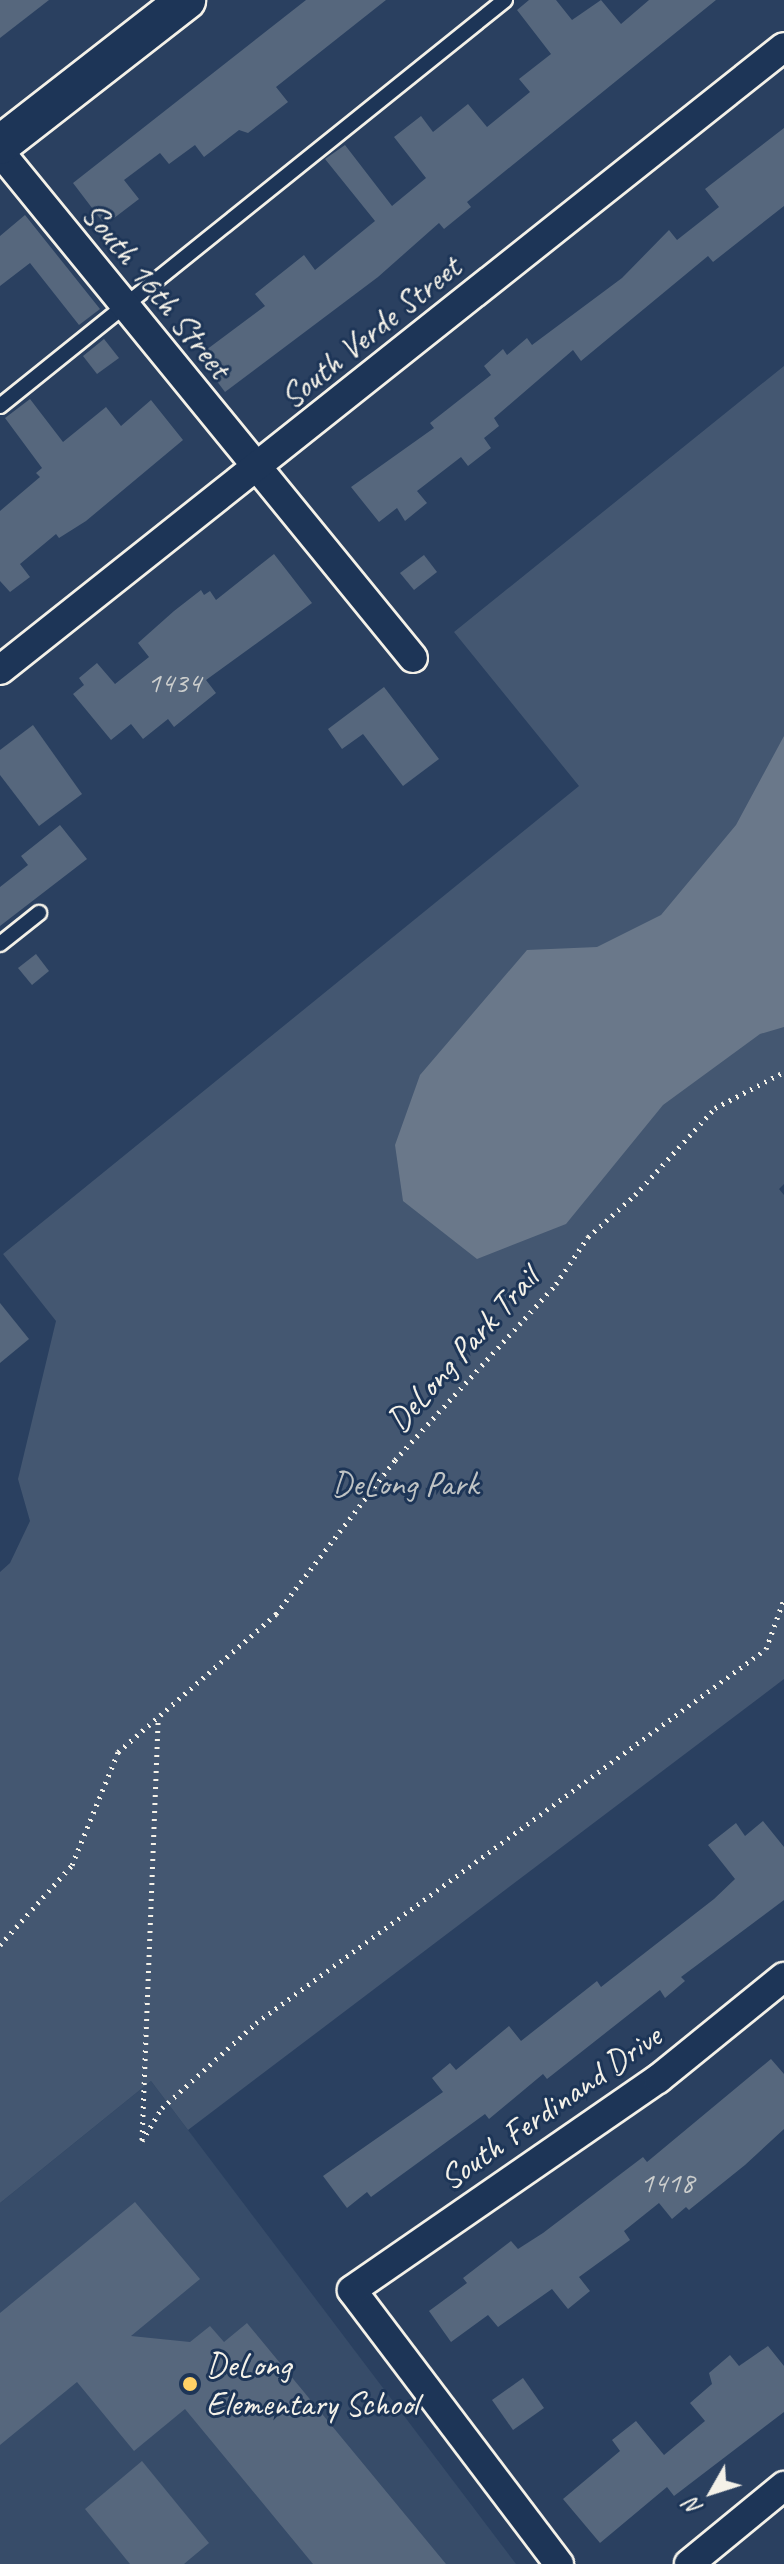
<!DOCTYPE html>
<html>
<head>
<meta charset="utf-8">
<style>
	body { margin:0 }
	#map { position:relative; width:784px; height:2564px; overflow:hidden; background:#2a4060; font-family:Caveat,sans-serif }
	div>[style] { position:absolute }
	.built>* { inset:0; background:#374c69 }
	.green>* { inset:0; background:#445771 }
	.water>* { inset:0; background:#6a788a }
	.building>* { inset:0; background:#56677d }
	.path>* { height:5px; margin-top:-2.5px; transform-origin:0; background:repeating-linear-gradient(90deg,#f4f1e8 0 2px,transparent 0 8px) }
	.roads { filter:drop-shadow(2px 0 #f4f1e8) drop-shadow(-2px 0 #f4f1e8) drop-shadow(0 2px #f4f1e8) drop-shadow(0 -2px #f4f1e8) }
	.lane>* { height:14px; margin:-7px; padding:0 7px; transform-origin:7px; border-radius:7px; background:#1d3557 }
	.street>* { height:28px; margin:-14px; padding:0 14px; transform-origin:14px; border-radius:14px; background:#1d3557 }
	.secondary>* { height:38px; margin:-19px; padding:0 19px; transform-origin:19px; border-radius:19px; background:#1d3557 }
	.dots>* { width:22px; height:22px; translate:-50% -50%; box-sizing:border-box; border:4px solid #1d3557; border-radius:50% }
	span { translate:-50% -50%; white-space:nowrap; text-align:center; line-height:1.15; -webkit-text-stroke:6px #1d3557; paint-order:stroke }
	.number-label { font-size:30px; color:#cccecd }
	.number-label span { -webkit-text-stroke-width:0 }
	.street-label { font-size:34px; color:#f4f1e8 }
	.park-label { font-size:34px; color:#bfc3c4 }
	.poi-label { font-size:34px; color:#f4f1e8 }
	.left { translate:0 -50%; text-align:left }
	.north { position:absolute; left:672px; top:2452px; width:80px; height:80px; -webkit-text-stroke:6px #1d3557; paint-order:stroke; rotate:231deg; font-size:22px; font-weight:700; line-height:32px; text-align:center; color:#f4f1e8 }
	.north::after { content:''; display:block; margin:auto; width:28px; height:36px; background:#f4f1e8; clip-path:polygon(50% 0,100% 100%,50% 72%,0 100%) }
</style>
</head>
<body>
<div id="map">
	<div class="built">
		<i style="clip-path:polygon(151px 2081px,516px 2564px,0 2564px,0 2203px)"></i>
	</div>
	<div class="green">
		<i style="clip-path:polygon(784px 366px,784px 1184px,779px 1189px,784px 1195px,784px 1679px,188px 2130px,151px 2081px,0 2203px,0 1572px,10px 1563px,30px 1521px,18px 1479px,56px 1321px,3px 1254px,579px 786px,454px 632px)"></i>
	</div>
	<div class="water">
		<i style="clip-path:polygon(784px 736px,784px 1027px,760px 1034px,663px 1105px,566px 1224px,477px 1259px,403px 1201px,395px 1145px,420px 1075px,527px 950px,597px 947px,661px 915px,736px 825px)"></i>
	</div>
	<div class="building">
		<i style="clip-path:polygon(0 0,49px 0,0 38px)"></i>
		<i style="clip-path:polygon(306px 0,386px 0,276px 87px,288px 102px,248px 133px,239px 130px,204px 157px,195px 145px,169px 164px,160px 153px,124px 180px,139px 199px,105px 225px,73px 183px)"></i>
		<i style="clip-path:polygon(529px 0,556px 0,572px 20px,601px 0,621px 24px,649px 0,716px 0,467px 202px,471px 207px,444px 229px,439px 223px,378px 277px,225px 392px,198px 356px,265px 306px,255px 294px,304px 255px,315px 270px,375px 221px,325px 159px,345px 145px,392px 206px,426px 178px,394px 137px,421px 116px,433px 132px,468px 104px,487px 127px,530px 92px,519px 79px,551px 54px,517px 10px)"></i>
		<i style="clip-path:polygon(784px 128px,784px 206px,713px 262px,708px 256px,581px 361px,573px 350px,494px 418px,499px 426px,484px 438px,491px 448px,468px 466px,461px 457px,417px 491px,427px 503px,405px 521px,397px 508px,379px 522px,351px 487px,434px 428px,430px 423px,491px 375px,484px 366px,503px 349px,507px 355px,527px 338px,532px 345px,622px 278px,669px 230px,677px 240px,719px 207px,705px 189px)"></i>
		<i style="clip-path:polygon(25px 215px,100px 309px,79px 325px,30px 263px,0 286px,0 236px)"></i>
		<i style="clip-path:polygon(104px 339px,119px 358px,97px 374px,83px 356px)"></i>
		<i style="clip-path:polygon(30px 399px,63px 442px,106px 407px,121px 426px,151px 400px,183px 440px,86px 521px,59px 538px,56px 534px,20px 564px,30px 577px,10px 592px,0 581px,0 511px,40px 477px,36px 473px,42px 468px,5px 418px)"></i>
		<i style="clip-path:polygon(274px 554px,312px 603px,206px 680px,216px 693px,174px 727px,168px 719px,143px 739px,131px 724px,111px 740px,73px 694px,84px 685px,79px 678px,97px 663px,115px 684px,149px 657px,138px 643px,174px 611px,201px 590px,204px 595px,210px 591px,216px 600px)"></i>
		<i style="clip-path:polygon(424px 555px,437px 572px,414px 590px,400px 573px)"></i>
		<i style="clip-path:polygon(384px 687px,439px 759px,403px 786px,363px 734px,342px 749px,328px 729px)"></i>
		<i style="clip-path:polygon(33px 725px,82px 794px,39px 826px,0 775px,0 750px)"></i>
		<i style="clip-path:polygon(60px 825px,87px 859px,0 926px,0 887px,28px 865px,21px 856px)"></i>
		<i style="clip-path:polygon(36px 954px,49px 971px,32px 985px,18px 968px)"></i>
		<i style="clip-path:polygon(0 1303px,29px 1339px,0 1363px)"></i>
		<i style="clip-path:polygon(763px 1821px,784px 1847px,784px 1900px,681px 1977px,685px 1981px,665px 1998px,660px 1990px,547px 2079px,543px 2074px,489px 2119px,485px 2114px,371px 2197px,367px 2192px,347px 2208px,323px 2176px,443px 2092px,432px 2078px,450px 2063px,456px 2070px,509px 2026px,521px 2041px,597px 1981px,601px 1987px,714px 1899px,735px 1879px,708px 1845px,736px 1823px,745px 1836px)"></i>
		<i style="clip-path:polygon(771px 2059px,784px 2074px,784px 2129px,745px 2165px,689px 2210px,686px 2207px,672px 2219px,659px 2203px,624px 2231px,630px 2240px,579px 2277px,590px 2291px,568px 2309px,552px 2289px,498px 2327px,488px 2315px,451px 2342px,429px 2311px,467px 2283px,463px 2278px,511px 2241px,518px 2249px,543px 2233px,643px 2157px,647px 2162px)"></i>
		<i style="clip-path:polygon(135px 2202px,200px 2279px,131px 2336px,190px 2342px,210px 2326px,224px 2342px,247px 2323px,446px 2564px,313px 2564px,185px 2409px,134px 2451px,77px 2382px,0 2445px,0 2313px)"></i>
		<i style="clip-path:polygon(768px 2346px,784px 2366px,784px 2412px,674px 2496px,667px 2487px,600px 2543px,563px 2499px,620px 2451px,612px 2440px,636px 2421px,664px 2455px,705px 2421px,690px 2403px,712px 2384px,709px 2373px,730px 2355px,739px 2366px)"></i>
		<i style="clip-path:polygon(523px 2378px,544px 2408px,513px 2430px,492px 2400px)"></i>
		<i style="clip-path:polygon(142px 2461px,209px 2543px,184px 2564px,130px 2564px,85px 2509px)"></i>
	</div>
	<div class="path">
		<i style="left:0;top:1945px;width:108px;rotate:-48deg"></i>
		<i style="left:72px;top:1865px;width:122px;rotate:-67.8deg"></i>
		<i style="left:118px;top:1752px;width:210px;rotate:-41.1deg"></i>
		<i style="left:276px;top:1614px;width:195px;rotate:-52.3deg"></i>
		<i style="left:395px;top:1460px;width:239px;rotate:-47.5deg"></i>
		<i style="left:556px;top:1284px;width:57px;rotate:-55.8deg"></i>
		<i style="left:588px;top:1237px;width:63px;rotate:-41.8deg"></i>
		<i style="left:635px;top:1195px;width:118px;rotate:-47.4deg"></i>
		<i style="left:715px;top:1108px;width:78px;rotate:-27.6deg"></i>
		<i style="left:142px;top:2140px;width:419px;rotate:-87.8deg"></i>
		<i style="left:142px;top:2141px;width:39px;rotate:-59deg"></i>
		<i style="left:162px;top:2108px;width:127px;rotate:-42.1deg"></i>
		<i style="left:256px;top:2023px;width:632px;rotate:-36.25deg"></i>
		<i style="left:766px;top:1649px;width:53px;rotate:-70.2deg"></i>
	</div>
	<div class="roads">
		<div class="lane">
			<i style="left:0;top:406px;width:648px;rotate:-38.8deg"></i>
			<i style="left:0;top:944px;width:50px;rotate:-38.5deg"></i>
		</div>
		<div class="street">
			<i style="left:0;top:152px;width:653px;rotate:50.78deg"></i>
			<i style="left:0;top:670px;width:1001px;rotate:-38.47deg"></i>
			<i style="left:559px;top:2564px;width:343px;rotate:-127.1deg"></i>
			<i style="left:352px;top:2290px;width:372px;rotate:-34.6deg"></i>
			<i style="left:658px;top:2079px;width:162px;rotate:-39deg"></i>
			<i style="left:689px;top:2564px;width:123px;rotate:-39.4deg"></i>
		</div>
		<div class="secondary">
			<i style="left:0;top:145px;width:236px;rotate:-37.9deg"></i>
		</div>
	</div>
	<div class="dots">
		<i style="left:190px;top:2384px;background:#ffd166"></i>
	</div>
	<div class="number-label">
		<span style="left:174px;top:682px">1434</span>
		<span style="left:667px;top:2182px">1418</span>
	</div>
	<div class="street-label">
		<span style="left:157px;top:290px;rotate:51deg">South 16th Street</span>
		<span style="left:370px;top:332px;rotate:-39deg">South Verde Street</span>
		<span style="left:462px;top:1349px;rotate:-48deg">DeLong Park Trail</span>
		<span style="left:550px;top:2107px;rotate:-35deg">South Ferdinand Drive</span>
	</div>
	<div class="park-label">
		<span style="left:405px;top:1484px">DeLong Park</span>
	</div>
	<div class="poi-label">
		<span class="left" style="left:206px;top:2384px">DeLong<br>Elementary School</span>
	</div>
	<div class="north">N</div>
</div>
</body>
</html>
